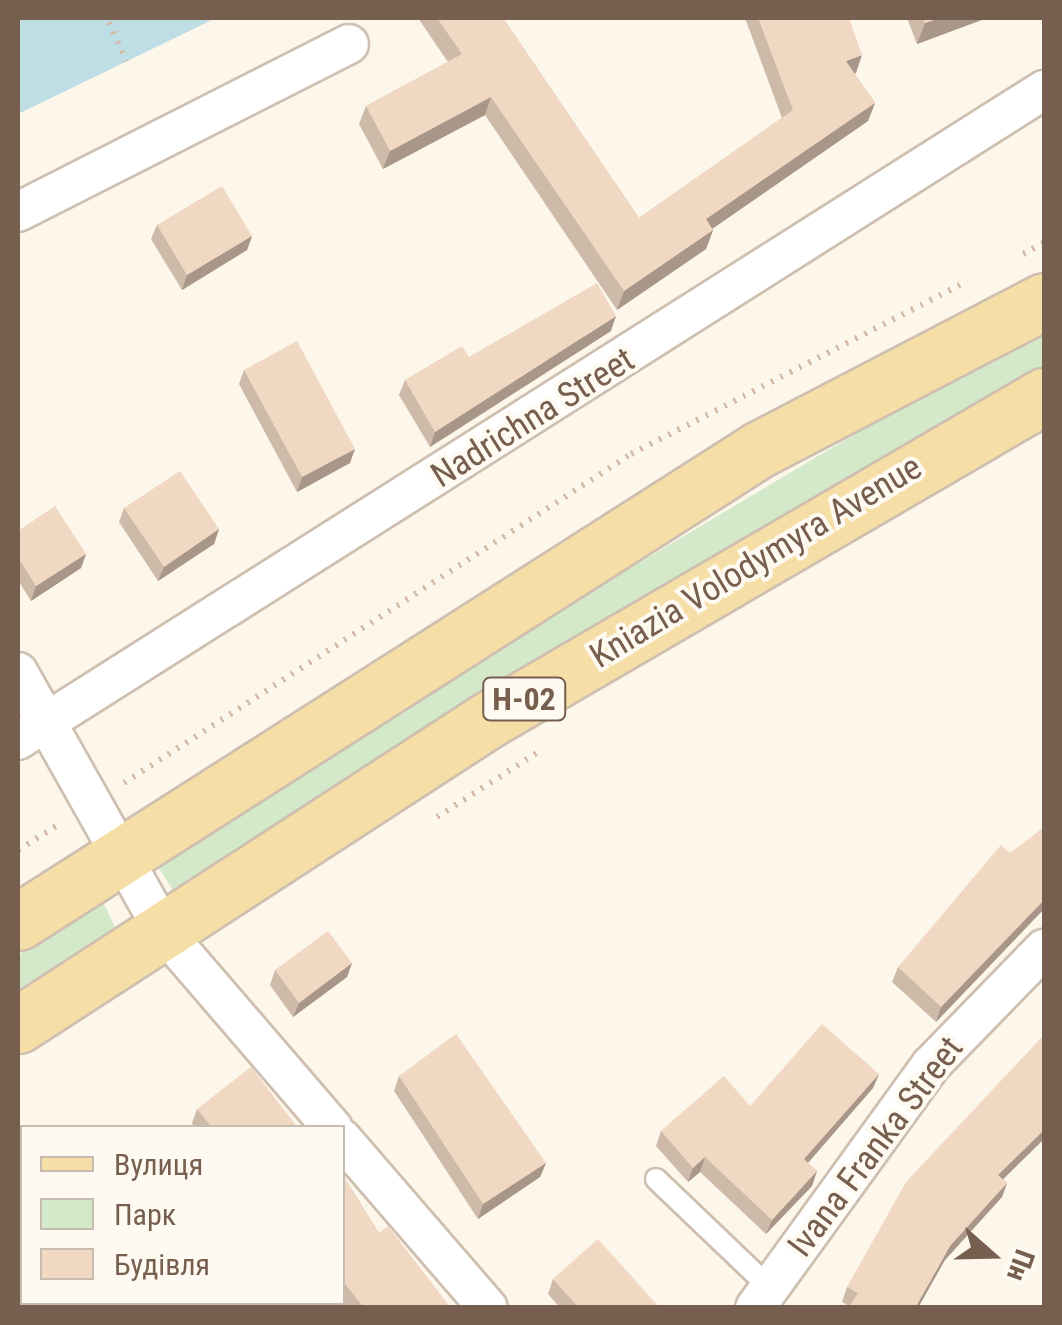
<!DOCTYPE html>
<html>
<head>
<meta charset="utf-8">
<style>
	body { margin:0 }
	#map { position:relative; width:1062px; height:1325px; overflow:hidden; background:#fcf6eb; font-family:"Roboto Condensed",sans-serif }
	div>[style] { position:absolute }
	.green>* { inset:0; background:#d4e9c9 }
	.water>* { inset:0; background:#bfdde5 }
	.path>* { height:6px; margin-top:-3px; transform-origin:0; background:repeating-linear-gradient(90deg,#d5bca6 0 2.5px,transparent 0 10.5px) }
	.roads { filter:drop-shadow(2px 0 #cebfb0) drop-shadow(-2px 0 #cebfb0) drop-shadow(0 2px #cebfb0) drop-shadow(0 -2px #cebfb0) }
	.lane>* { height:20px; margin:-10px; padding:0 10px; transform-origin:10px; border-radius:10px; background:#fff }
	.street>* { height:38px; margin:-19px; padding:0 19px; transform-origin:19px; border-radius:19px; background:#fff }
	.primary>* { height:55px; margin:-27.5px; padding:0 27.5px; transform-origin:27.5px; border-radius:27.5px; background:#f6dea7 }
	.wall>* { inset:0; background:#cebaa8 }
	.shaded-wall>* { inset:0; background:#a89788 }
	.building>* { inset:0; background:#f0d8c3 }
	span { translate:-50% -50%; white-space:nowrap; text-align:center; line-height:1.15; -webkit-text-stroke:8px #fefaf1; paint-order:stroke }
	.shield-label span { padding:2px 8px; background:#fefaf1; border:2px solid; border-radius:8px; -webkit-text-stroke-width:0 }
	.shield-label { font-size:32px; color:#765f4e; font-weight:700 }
	.street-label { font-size:35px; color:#765f4e }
	.frame { position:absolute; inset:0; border:20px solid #765f4e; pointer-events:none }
	.legend { position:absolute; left:20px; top:1125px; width:325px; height:180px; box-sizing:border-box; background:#fefaf1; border:2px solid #c8bcb0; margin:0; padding:12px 18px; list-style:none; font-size:30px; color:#765f4e }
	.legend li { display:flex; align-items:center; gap:20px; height:50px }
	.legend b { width:50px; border:2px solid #c8bcb0 }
	.north { position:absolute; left:942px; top:1205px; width:100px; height:100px; -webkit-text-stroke:8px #fefaf1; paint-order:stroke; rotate:110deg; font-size:28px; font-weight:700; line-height:40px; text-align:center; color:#765f4e }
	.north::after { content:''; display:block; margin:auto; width:35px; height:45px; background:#765f4e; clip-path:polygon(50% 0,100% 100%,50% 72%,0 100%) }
</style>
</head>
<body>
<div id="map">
	<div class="green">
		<i style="clip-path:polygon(1044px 336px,1044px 366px,516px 672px,174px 892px,157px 865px,473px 662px,927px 391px)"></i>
		<i style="clip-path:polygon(102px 900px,115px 927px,18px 990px,18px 955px)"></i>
	</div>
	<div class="water">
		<i style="clip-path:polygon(18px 18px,216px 18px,18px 114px)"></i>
	</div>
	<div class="path">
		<i style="left:109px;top:22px;width:43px;rotate:66.4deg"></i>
		<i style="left:1023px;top:254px;width:24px;rotate:-28deg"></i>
		<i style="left:124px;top:783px;width:604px;rotate:-32.98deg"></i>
		<i style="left:631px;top:454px;width:378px;rotate:-27.2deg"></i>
		<i style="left:437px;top:817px;width:122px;rotate:-32.7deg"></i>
		<i style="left:18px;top:850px;width:47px;rotate:-32deg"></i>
	</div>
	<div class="roads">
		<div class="lane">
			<i style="left:656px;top:1179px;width:156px;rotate:43.7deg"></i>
		</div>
		<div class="street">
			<i style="left:18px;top:212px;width:371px;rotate:-26.9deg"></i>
			<i style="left:18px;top:672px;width:300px;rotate:60.6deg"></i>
			<i style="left:165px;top:933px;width:257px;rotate:49.3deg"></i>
			<i style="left:18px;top:740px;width:1215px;rotate:-32.36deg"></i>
			<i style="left:342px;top:1139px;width:223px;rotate:49.2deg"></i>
			<i style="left:755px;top:1308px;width:300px;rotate:-54.1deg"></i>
			<i style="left:931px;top:1065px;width:162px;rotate:-45.8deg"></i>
		</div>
		<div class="primary">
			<i style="left:18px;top:922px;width:880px;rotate:-32.52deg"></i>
			<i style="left:760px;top:449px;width:320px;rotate:-27.5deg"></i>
			<i style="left:18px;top:1025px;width:560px;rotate:-32.98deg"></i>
			<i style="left:488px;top:720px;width:644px;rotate:-30.23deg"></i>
		</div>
	</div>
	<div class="wall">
		<i style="clip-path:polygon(418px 18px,503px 18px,639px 218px,782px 118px,745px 18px,849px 18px,855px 74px,875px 103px,868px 121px,712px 229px,713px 230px,706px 249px,617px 310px,485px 115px,383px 169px,359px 124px,366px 106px,448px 62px)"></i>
		<i style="clip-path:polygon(907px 18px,987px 18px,917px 44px)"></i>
		<i style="clip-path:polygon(157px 225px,252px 236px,247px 250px,182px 290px,151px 239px)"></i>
		<i style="clip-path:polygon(611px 331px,430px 447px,399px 395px,405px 380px,469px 357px)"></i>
		<i style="clip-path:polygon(244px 370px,350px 463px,297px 492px,239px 384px)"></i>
		<i style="clip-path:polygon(124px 508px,219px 529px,214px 544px,158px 581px,119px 522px)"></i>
		<i style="clip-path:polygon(18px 531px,86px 554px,81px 568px,31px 601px,18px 580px)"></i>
		<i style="clip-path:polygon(1044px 827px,1044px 909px,936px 1022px,892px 982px,898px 967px)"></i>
		<i style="clip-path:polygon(352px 963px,347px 977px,293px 1017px,270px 985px,275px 970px)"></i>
		<i style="clip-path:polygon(1044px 1041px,1044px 1139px,1003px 1179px,1007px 1183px,1002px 1197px,945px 1260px,849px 1306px,842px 1302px,847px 1287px)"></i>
		<i style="clip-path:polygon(879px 1074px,873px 1088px,808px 1163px,817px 1171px,812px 1186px,766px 1234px,700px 1172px,688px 1182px,656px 1146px,661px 1131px,750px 1106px)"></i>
		<i style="clip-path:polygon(399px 1076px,546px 1163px,540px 1177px,478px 1219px,394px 1091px)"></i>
		<i style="clip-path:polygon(197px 1109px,298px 1128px,195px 1128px,192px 1123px)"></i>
		<i style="clip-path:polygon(342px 1174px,379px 1233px,451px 1308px,348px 1308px,342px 1301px)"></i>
		<i style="clip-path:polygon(553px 1279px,660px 1308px,560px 1308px,548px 1294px)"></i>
	</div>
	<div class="shaded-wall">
		<i style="clip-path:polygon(940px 18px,987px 18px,917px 44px,925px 23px)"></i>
		<i style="clip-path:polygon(862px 55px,856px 73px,839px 80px,846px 61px)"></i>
		<i style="clip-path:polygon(491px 97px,485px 115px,383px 169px,390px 151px)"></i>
		<i style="clip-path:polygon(875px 103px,868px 121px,699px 238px,706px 219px)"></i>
		<i style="clip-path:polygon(713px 230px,706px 249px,617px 310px,624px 291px)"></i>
		<i style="clip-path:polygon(252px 236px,247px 250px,182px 290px,187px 275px)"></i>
		<i style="clip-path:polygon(616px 316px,611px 331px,430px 447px,435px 432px)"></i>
		<i style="clip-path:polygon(355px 449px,350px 463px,297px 492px,302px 477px)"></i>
		<i style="clip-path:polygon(219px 529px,214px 544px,158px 581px,164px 567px)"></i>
		<i style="clip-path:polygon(86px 554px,81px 568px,31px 601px,36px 586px)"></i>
		<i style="clip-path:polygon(1044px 900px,1044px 909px,936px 1022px,941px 1007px)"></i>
		<i style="clip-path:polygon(352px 963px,347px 977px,293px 1017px,299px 1003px)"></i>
		<i style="clip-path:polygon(879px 1074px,873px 1088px,799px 1173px,804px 1159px)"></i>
		<i style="clip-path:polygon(1044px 1130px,1044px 1139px,993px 1189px,998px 1175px)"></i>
		<i style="clip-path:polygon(705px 1157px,700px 1172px,688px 1182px,693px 1168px)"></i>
		<i style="clip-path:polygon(546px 1163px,540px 1177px,478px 1219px,483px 1204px)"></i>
		<i style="clip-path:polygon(817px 1171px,812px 1186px,766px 1234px,772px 1220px)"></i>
		<i style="clip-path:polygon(1007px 1183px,1002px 1197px,945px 1260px,918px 1308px,915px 1308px,950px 1246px)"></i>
	</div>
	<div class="building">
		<i style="clip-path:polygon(437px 18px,503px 18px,639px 218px,793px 110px,758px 18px,849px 18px,862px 55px,846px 61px,875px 103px,706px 219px,713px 230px,624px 291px,491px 97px,390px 151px,366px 106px,462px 54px)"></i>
		<i style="clip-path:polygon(923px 18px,940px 18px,925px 23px)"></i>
		<i style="clip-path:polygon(222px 186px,252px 236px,187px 275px,157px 225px)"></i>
		<i style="clip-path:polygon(597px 283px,616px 316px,435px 432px,405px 380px,462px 346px,469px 357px)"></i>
		<i style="clip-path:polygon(297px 341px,355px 449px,302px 477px,244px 370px)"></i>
		<i style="clip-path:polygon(180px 471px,219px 529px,164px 567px,124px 508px)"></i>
		<i style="clip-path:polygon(55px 506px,86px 554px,36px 586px,18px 557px,18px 531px)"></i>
		<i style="clip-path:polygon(1044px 827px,1044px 900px,941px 1007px,898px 967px,1001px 845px,1010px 853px)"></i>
		<i style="clip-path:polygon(328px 931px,352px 963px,299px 1003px,275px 970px)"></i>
		<i style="clip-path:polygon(822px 1024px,879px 1074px,804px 1159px,817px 1171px,772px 1220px,705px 1157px,693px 1168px,661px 1131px,724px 1076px,750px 1106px)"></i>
		<i style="clip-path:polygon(456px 1034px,546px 1163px,483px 1204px,399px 1076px)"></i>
		<i style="clip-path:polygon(1041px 1038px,1044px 1041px,1044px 1130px,998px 1175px,1007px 1183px,950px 1246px,915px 1308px,848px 1308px,858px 1293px,847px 1287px,906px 1182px)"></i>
		<i style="clip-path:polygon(251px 1067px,298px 1128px,212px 1128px,197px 1109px)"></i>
		<i style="clip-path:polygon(342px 1174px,379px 1233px,388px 1226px,451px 1308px,364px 1308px,342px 1280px)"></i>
		<i style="clip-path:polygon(598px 1239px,660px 1308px,579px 1308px,553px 1279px)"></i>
	</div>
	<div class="shield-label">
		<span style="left:524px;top:699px">Н-02</span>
	</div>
	<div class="street-label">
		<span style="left:533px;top:418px;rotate:-32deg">Nadrichna Street</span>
		<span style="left:756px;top:562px;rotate:-31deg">Kniazia Volodymyra Avenue</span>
		<span style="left:876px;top:1147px;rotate:-53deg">Ivana Franka Street</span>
	</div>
	<div class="frame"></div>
	<ul class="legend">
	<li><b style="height:12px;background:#f6dea7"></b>Вулиця</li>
	<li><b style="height:28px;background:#d4e9c9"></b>Парк</li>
	<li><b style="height:28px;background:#f0d8c3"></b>Будівля</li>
	</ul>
	<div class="north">Пн</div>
</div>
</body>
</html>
